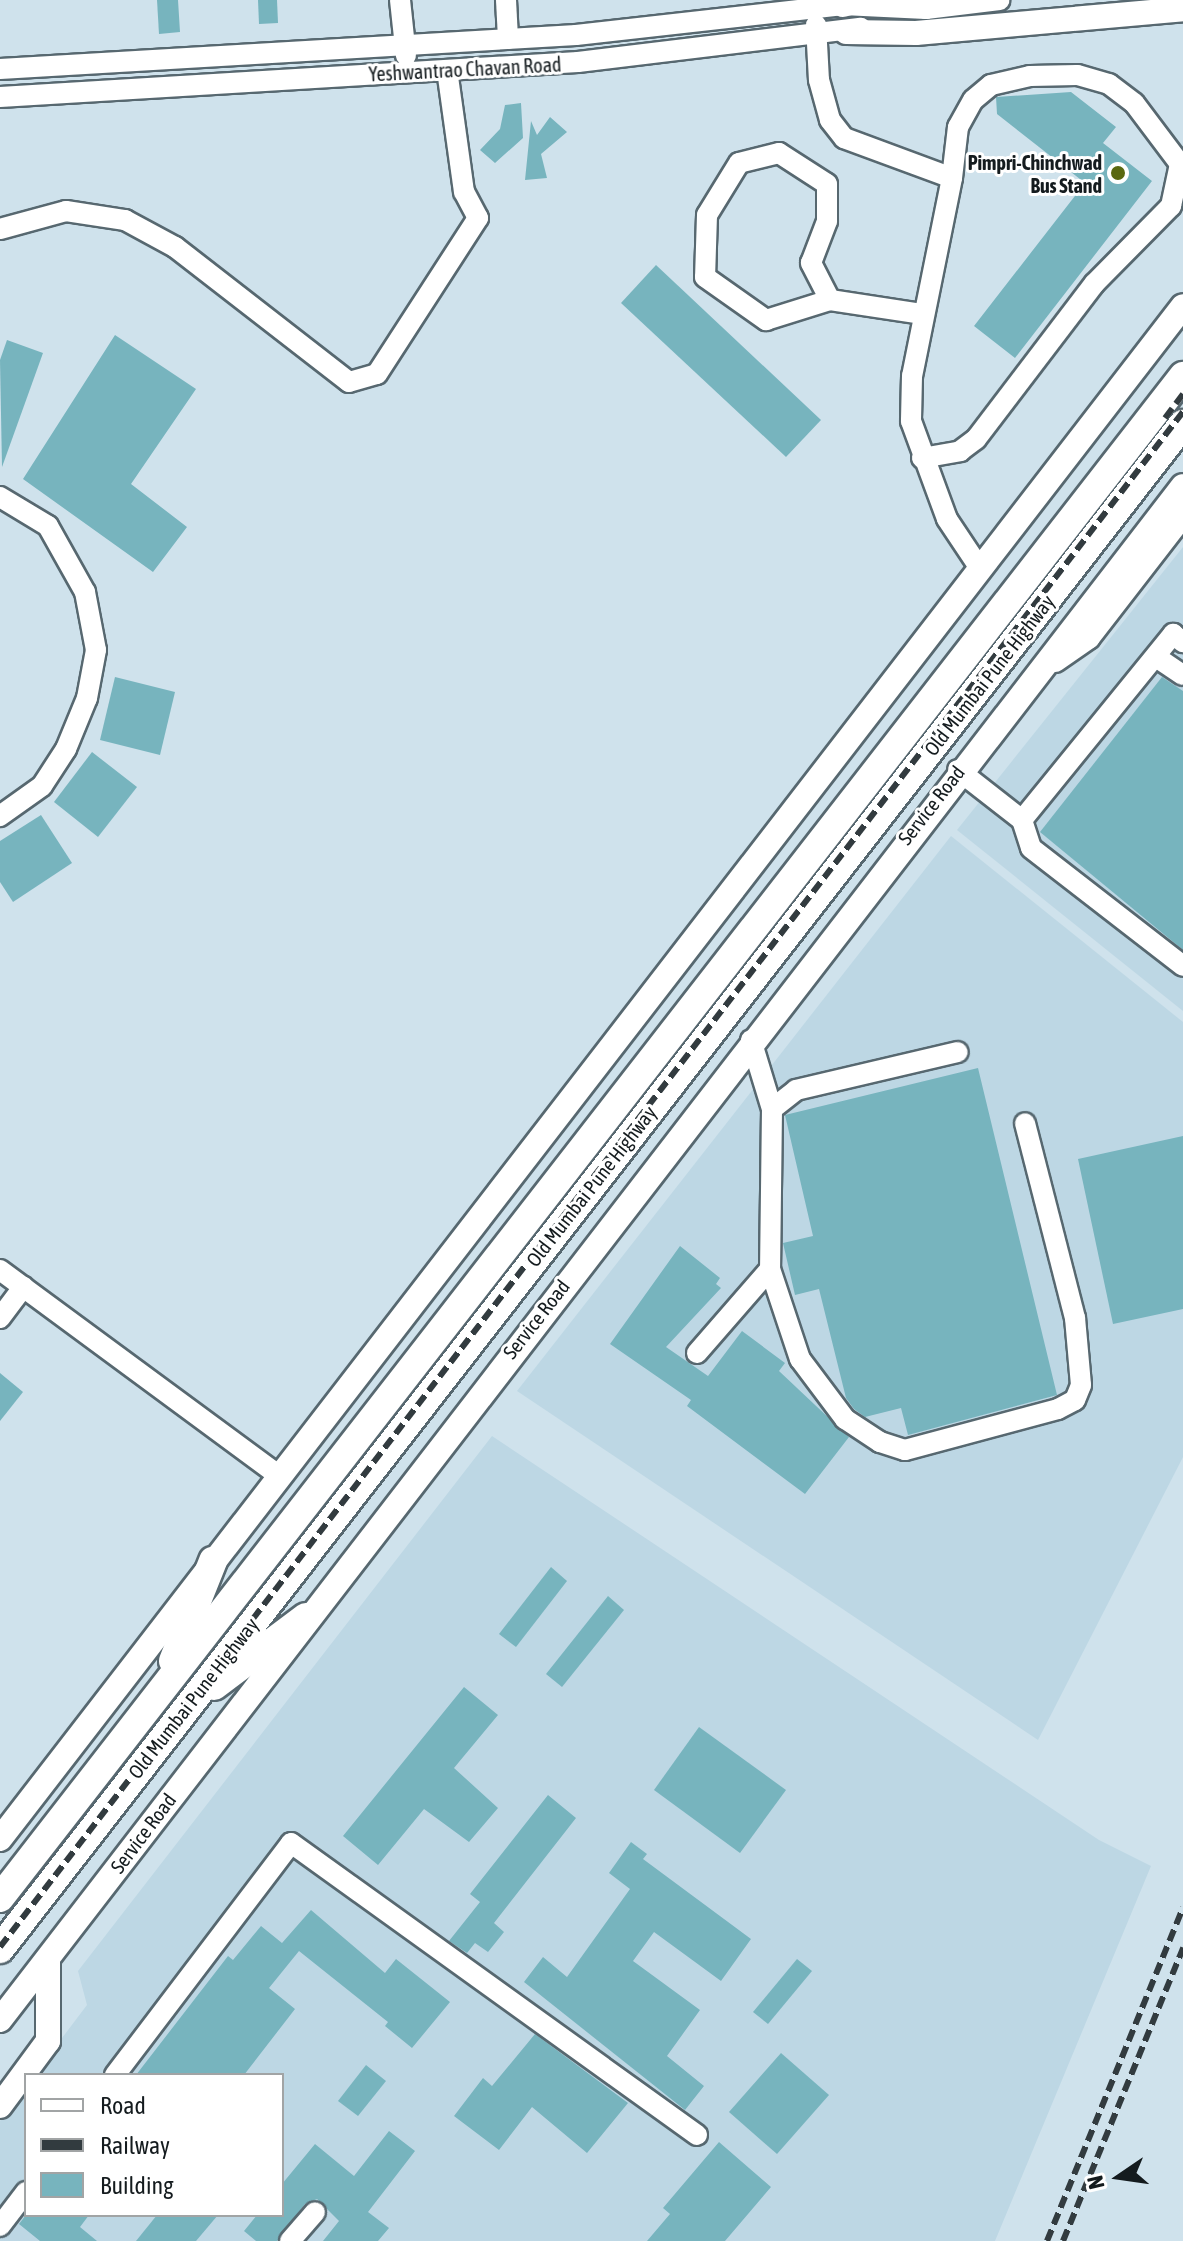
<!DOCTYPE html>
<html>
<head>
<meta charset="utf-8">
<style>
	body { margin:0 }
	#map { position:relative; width:1183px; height:2241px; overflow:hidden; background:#cfe2ec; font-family:"Asap Condensed",sans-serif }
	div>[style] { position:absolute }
	.built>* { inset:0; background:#bdd7e4 }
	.building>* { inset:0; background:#77b4be }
	.roads { filter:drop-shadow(2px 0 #576870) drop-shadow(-2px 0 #576870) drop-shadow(0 2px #576870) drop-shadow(0 -2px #576870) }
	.minor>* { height:20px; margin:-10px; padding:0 10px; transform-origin:10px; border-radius:10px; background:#fff }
	.major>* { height:24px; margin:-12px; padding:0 12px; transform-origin:12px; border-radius:12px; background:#fff }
	.highway>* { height:28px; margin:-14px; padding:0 14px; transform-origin:14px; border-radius:14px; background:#fff }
	.rail>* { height:6px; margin-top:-3px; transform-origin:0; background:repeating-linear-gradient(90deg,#323b3f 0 12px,transparent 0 18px) }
	.dots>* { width:22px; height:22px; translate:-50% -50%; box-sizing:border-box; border:4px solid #fff; border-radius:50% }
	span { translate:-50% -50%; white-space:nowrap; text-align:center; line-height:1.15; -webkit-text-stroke:6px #fff; paint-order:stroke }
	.street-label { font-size:20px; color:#141b1e }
	.poi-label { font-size:20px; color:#141b1e; font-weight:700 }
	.right { translate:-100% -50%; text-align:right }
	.legend { position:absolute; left:24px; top:2073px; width:260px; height:144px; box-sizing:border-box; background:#fff; border:2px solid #a1a4a5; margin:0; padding:10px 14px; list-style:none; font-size:24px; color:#141b1e }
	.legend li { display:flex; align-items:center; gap:16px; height:40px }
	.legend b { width:40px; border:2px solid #a1a4a5 }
	.north { position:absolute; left:1079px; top:2137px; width:80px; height:80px; -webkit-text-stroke:6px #fff; paint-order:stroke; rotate:257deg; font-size:22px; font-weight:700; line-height:32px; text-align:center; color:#141b1e }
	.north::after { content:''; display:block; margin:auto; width:28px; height:36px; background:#141b1e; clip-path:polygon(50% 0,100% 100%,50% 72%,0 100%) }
</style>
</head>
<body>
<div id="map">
	<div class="built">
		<i style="clip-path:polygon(1183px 547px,1183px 1011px,957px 830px)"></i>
		<i style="clip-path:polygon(951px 836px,1183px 1022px,1183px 1457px,1038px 1740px,517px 1391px)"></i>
		<i style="clip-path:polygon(492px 1436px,1099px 1840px,1151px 1866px,995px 2241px,0 2241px,0 2121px,26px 2086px,26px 2215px,282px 2215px,282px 2075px,34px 2075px,87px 2005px,78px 1971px)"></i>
	</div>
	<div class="building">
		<i style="clip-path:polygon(157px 0,178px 0,180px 32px,159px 34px)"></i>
		<i style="clip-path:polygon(258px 0,277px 0,278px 23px,259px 24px)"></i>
		<i style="clip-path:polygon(1071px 92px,1116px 127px,1103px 143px,1152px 181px,1015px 358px,974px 326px,1085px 183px,997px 114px,996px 97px)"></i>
		<i style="clip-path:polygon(521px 103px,523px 138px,495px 163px,480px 150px,500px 129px,505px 105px)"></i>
		<i style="clip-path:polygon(550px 117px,567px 132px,541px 154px,547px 178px,525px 180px,531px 121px,537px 135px)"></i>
		<i style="clip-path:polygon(656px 265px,821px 420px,786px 457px,621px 303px)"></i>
		<i style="clip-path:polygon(115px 335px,196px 389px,131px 484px,187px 527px,153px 572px,23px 479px)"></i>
		<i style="clip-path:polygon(7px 340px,43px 353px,2px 467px,0 360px)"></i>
		<i style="clip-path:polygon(115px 677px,175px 692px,160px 755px,100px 740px)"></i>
		<i style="clip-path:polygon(1162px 677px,1183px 691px,1183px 950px,1040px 832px)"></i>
		<i style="clip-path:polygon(92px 752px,137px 787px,98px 837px,54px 802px)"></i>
		<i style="clip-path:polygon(41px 815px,72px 863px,13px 902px,0 882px,0 841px)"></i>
		<i style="clip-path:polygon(978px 1068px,1057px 1395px,908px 1435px,901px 1408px,865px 1417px,854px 1409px,846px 1398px,819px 1289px,795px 1295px,783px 1243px,813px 1236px,785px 1115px)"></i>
		<i style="clip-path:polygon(1183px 1136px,1183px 1309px,1113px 1324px,1078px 1159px)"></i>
		<i style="clip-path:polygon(680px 1246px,720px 1278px,716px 1284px,721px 1288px,666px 1347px,708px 1376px,742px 1331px,785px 1363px,779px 1371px,849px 1437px,805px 1494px,687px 1406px,691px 1400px,610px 1344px)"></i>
		<i style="clip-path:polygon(0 1373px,23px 1392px,0 1421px)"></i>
		<i style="clip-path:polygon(551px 1567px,567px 1581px,516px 1647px,499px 1634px)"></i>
		<i style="clip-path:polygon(608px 1596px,624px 1610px,562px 1687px,546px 1674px)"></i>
		<i style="clip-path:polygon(464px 1687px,498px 1715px,454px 1768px,498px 1808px,469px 1842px,424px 1809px,378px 1865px,343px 1836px)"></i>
		<i style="clip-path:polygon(699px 1727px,786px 1790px,740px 1853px,654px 1790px)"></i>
		<i style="clip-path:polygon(548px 1795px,576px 1818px,494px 1923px,504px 1932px,488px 1952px,475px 1943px,467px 1953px,449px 1941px,480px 1902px,470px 1894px)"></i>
		<i style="clip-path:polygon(631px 1842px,647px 1854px,643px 1859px,751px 1939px,721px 1981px,654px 1932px,633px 1961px,700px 2010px,667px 2056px,704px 2086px,685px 2110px,524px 1982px,543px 1957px,567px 1977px,630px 1889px,609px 1873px)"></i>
		<i style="clip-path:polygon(311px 1910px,385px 1973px,396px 1959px,450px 2002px,412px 2048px,385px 2026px,388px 2022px,299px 1951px,269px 1988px,295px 2009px,244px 2075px,136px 2075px,228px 1956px,233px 1960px,261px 1926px,282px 1943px)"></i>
		<i style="clip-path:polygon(797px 1959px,812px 1971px,768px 2024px,753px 2012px)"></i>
		<i style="clip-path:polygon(535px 2034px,628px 2103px,587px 2153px,532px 2107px,499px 2150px,454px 2116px,483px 2078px,492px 2086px)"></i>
		<i style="clip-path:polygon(781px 2053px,829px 2095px,777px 2154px,729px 2112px)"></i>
		<i style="clip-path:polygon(366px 2065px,386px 2081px,358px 2116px,338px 2101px)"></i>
		<i style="clip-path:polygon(389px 2131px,415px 2151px,368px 2212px,389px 2228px,378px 2241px,323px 2241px,339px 2221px,317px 2199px,305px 2204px,277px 2241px,256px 2241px,244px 2231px,257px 2215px,282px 2215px,282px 2184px,315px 2144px,354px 2176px)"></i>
		<i style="clip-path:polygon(719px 2142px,771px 2187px,725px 2241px,647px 2241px,670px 2214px,663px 2208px)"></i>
		<i style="clip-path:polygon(26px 2215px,89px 2215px,80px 2227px,97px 2241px,40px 2241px,19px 2224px)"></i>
		<i style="clip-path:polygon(157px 2215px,218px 2215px,196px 2241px,136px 2241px)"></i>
	</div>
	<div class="roads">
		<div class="minor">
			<i style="left:400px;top:0;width:56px;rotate:83.9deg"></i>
			<i style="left:506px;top:0;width:39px;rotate:87deg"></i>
			<i style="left:816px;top:25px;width:55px;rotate:86.9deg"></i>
			<i style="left:819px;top:80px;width:41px;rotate:74.6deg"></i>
			<i style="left:830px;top:120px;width:23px;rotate:52deg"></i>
			<i style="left:844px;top:138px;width:115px;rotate:20.3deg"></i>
			<i style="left:952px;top:178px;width:202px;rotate:101.4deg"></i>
			<i style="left:912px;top:376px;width:45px;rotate:91.3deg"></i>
			<i style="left:911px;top:421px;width:104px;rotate:69.8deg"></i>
			<i style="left:947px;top:519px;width:61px;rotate:56.3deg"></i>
			<i style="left:0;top:69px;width:577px;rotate:-3.38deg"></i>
			<i style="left:576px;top:35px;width:269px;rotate:-6.4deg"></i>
			<i style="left:843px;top:5px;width:83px;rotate:2.8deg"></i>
			<i style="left:926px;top:9px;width:74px;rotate:-7deg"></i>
			<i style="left:0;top:97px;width:579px;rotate:-3.47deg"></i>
			<i style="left:578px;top:62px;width:285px;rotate:-6.9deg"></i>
			<i style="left:0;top:229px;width:68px;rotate:-15.3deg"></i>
			<i style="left:66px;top:211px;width:60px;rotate:8.7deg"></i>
			<i style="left:125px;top:220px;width:57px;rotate:28.4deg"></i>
			<i style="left:175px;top:247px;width:220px;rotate:37.8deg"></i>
			<i style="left:349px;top:382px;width:29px;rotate:-16deg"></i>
			<i style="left:377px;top:374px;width:186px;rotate:-57.1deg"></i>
			<i style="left:478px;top:218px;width:30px;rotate:-118deg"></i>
			<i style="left:464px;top:192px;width:123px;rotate:-97.9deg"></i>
			<i style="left:830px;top:300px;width:42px;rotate:-117.2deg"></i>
			<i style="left:811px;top:263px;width:45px;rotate:-69.1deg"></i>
			<i style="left:827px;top:221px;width:37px;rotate:-90deg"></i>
			<i style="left:827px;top:184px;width:57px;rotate:-147.1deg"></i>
			<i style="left:779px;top:153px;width:41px;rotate:166deg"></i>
			<i style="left:739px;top:163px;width:61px;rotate:121.6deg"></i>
			<i style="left:707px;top:215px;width:62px;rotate:91.8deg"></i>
			<i style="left:705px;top:277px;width:75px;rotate:35.2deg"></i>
			<i style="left:766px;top:320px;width:67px;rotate:-17.4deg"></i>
			<i style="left:830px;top:300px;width:94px;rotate:8.6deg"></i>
			<i style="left:922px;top:458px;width:39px;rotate:-10deg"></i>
			<i style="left:960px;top:451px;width:20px;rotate:-37deg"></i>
			<i style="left:976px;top:439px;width:195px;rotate:-52.7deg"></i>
			<i style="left:1094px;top:284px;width:110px;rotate:-45.4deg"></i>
			<i style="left:1171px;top:206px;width:43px;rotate:-77.9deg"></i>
			<i style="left:1180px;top:164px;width:76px;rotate:-127deg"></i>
			<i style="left:1134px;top:103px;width:31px;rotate:-143deg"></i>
			<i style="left:1109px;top:84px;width:33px;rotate:-164deg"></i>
			<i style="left:1077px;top:75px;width:47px;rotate:178.8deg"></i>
			<i style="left:1030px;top:76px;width:40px;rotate:167deg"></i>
			<i style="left:991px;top:85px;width:23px;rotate:140deg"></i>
			<i style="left:973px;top:100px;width:31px;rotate:119deg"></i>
			<i style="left:958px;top:127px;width:51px;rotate:96.7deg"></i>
			<i style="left:0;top:497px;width:56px;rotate:31.1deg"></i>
			<i style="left:48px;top:526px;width:76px;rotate:60.7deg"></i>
			<i style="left:85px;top:592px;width:59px;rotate:79.3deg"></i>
			<i style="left:96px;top:650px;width:49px;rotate:100.6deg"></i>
			<i style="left:87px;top:698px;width:55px;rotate:112.4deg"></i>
			<i style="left:66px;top:749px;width:44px;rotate:123deg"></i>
			<i style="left:42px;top:786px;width:52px;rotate:144.5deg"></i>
			<i style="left:1156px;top:657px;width:32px;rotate:34deg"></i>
			<i style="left:958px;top:770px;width:81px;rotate:38deg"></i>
			<i style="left:1022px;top:820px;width:29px;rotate:72deg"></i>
			<i style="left:1031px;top:848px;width:192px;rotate:37.8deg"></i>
			<i style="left:1022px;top:820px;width:240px;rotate:-50.9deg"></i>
			<i style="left:1173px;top:634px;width:13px;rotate:39deg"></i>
			<i style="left:751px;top:1040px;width:72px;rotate:73.1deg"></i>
			<i style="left:772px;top:1109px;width:160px;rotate:90.7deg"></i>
			<i style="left:770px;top:1269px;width:95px;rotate:71.6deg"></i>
			<i style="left:800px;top:1359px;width:75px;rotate:53.1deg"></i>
			<i style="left:845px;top:1419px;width:42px;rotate:33.3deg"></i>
			<i style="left:880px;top:1442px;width:26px;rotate:18deg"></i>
			<i style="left:905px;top:1450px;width:158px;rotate:-15deg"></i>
			<i style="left:1058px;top:1409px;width:19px;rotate:-28deg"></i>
			<i style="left:1075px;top:1400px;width:16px;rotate:-68deg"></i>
			<i style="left:1081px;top:1385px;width:67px;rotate:-95.1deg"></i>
			<i style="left:1075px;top:1318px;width:201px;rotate:-104.4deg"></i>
			<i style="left:772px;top:1109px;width:31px;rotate:-38deg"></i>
			<i style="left:796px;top:1090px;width:166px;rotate:-13.2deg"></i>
			<i style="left:0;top:1270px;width:347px;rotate:36.4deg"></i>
			<i style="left:0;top:1318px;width:39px;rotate:-53deg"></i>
			<i style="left:697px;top:1353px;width:111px;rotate:-49deg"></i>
			<i style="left:115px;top:2075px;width:291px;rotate:-52.8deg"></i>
			<i style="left:291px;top:1843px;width:500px;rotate:35.72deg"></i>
			<i style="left:0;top:2226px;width:43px;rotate:-52.6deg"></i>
			<i style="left:290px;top:2241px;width:38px;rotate:-49deg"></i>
		</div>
		<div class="major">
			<i style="left:843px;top:5px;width:20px;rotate:-15deg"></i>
			<i style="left:846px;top:32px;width:70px;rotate:0.8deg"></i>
			<i style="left:916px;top:33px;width:268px;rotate:-5.1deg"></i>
			<i style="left:1055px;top:660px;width:40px;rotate:-34.9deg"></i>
			<i style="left:1088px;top:637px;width:155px;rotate:-52.3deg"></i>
			<i style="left:0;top:1839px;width:1936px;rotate:-52.34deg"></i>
			<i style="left:0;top:2020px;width:1937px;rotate:-52.36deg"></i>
			<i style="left:0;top:2106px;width:81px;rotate:-53.6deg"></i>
			<i style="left:48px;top:2041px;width:82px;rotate:-90deg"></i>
		</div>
		<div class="highway">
			<i style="left:173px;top:1661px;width:108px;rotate:-68.2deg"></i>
			<i style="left:214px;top:1686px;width:115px;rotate:-36.9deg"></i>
			<i style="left:0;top:1898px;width:1928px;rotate:-52.14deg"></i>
			<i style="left:0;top:1949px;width:1930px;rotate:-52.2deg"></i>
		</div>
	</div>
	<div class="rail">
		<i style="left:1165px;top:418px;width:30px;rotate:-53deg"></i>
		<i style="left:0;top:1947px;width:1938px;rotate:-52.38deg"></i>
		<i style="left:1047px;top:2241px;width:360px;rotate:-67.8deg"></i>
		<i style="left:1063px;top:2241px;width:317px;rotate:-67.7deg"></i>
	</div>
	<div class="dots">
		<i style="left:1118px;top:173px;background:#596810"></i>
	</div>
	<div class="street-label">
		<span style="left:465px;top:69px;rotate:-3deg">Yeshwantrao Chavan Road</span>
		<span style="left:989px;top:675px;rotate:-52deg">Old Mumbai Pune Highway</span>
		<span style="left:931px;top:805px;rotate:-52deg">Service Road</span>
		<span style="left:591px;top:1186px;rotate:-52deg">Old Mumbai Pune Highway</span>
		<span style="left:536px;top:1319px;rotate:-52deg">Service Road</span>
		<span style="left:193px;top:1698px;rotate:-52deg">Old Mumbai Pune Highway</span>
		<span style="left:143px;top:1833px;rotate:-53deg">Service Road</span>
	</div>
	<div class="poi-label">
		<span class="right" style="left:1102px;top:174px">Pimpri-Chinchwad<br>Bus Stand</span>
	</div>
	<ul class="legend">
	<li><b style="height:10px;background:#fff"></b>Road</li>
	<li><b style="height:10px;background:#323b3f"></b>Railway</li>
	<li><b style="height:22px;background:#77b4be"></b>Building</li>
	</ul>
	<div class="north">N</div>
</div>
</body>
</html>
